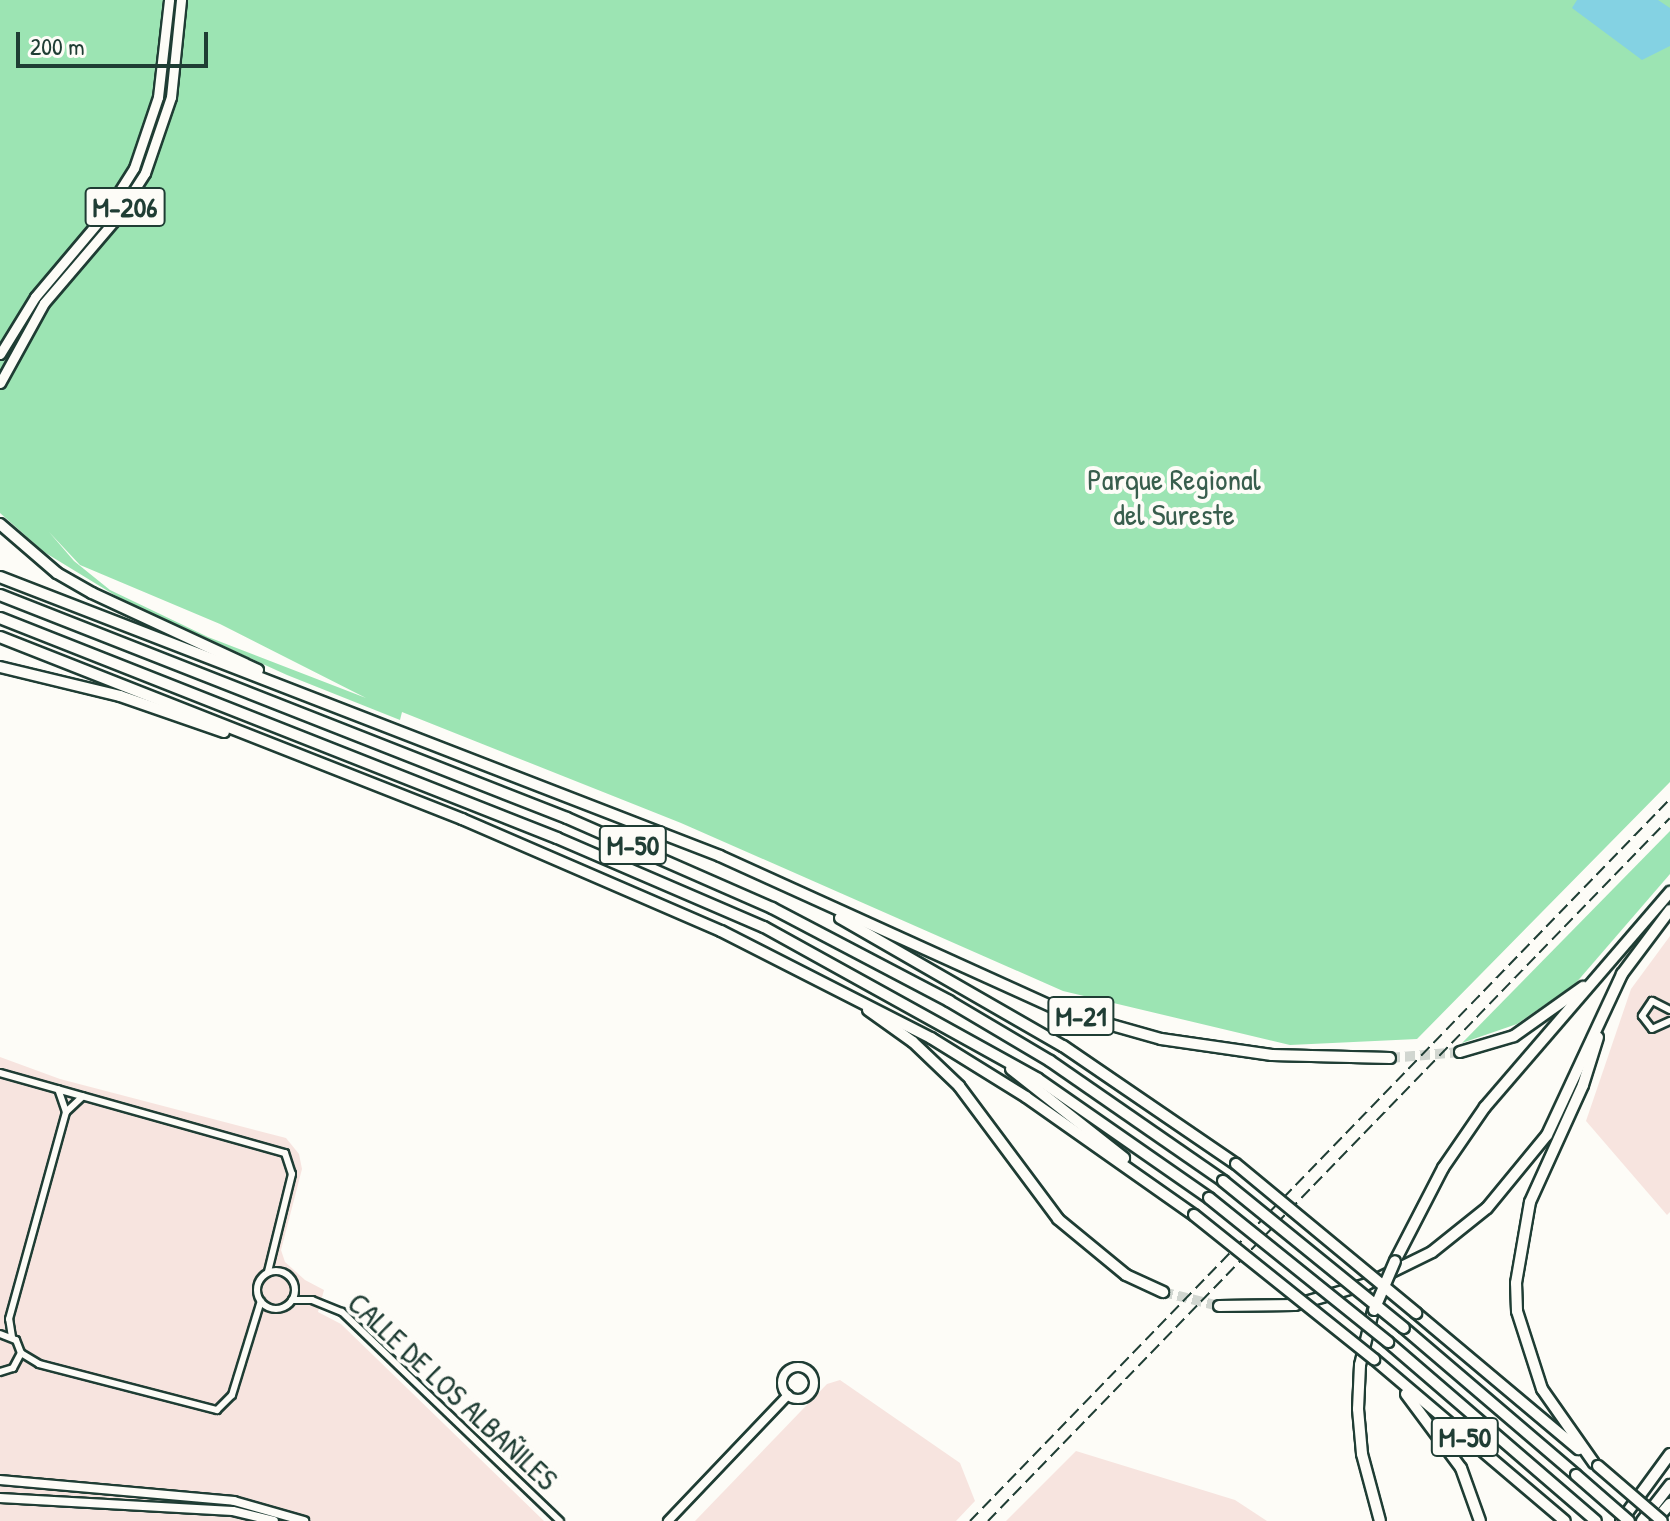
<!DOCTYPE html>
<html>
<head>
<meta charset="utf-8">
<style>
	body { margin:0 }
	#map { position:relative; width:1670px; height:1521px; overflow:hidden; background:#fdfcf7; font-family:"Patrick Hand",sans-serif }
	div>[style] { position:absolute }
	.built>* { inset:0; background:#f7e4df }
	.green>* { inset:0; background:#9ce4b3 }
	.water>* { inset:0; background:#84d2e3 }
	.highway-tunnel>* { height:10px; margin-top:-5px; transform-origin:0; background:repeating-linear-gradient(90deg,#d1d6d0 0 10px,transparent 0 15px) }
	.roads { filter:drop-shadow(2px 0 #1f3d34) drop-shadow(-2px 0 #1f3d34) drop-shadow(0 2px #1f3d34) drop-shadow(0 -2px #1f3d34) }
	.street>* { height:6px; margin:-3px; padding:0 3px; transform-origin:3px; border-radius:3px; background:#fdfcf7 }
	.street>.ring { margin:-3px; padding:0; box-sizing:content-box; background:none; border:6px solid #fdfcf7; border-radius:50% }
	.secondary>* { height:8px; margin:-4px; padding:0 4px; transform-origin:4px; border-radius:4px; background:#fdfcf7 }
	.secondary>.ring { margin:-4px; padding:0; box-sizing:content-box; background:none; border:8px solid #fdfcf7; border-radius:50% }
	.primary>* { height:9px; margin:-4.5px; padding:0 4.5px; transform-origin:4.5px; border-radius:4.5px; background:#fdfcf7 }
	.highway>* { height:10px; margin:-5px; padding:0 5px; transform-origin:5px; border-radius:5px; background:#fdfcf7 }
	.rail>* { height:2px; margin-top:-1px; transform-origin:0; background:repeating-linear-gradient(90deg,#1f3d34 0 12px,transparent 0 18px) }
	.bridges { filter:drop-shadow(2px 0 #1f3d34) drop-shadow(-2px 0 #1f3d34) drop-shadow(0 2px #1f3d34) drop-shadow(0 -2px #1f3d34) }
	.highway-bridge>* { height:10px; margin:-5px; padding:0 5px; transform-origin:5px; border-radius:5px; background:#fdfcf7 }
	span { translate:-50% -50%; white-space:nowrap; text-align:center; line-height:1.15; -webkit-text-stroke:8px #fdfcf7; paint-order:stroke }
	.shield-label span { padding:2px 6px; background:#fdfcf7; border:2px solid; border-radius:6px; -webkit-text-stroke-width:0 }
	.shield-label { font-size:28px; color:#1f3d34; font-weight:700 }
	.park-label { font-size:30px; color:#385e4d }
	.street-label { font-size:30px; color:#1f3d34 }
	.scale { position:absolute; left:16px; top:32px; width:192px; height:36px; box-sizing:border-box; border:4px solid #1f3d34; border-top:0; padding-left:10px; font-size:24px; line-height:28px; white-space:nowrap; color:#1f3d34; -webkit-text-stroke:6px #fdfcf7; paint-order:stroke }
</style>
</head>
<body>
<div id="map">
	<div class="built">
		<i style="clip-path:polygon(1670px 936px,1670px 1212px,1667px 1215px,1586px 1121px,1631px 989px)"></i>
		<i style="clip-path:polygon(0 1057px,60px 1079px,286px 1138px,299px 1154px,302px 1169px,281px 1250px,285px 1262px,305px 1280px,324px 1290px,318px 1312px,341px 1324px,544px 1521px,0 1521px)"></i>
		<i style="clip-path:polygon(840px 1380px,960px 1463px,975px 1501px,956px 1521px,695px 1521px,827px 1384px)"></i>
		<i style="clip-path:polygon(1076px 1451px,1235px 1500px,1267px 1521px,1006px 1521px)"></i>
	</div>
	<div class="green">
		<i style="clip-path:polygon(evenodd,0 0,1670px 0,1670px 782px,1417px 1039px,1290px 1045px,1063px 991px,681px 823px,402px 712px,400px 720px,287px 675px,121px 599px,44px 552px,0 513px,0 0,49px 532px,80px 565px,220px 624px,366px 698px,208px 637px,110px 590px,74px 561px,49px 532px)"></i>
		<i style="clip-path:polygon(1670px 831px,1670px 874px,1575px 984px,1517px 1024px,1462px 1043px)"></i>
	</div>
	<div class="water">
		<i style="clip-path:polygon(1577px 0,1658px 0,1670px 8px,1670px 46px,1642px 60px,1572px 8px)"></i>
	</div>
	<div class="highway-tunnel">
		<i style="left:1390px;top:1058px;width:70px;rotate:-4.9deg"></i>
		<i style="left:1163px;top:1292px;width:58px;rotate:14deg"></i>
	</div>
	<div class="roads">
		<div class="street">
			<i style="left:1670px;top:1010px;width:20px;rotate:-153deg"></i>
			<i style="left:1652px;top:1001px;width:18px;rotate:124deg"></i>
			<i style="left:1642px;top:1016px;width:16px;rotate:52deg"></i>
			<i style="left:1652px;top:1029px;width:20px;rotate:-24deg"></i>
			<i style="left:0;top:1073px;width:296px;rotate:15.7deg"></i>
			<i style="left:285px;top:1153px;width:22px;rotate:72deg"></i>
			<i style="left:292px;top:1174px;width:101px;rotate:103.8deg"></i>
			<i style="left:66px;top:1112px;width:23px;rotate:-43deg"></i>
			<i class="ring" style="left:257px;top:1271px;width:32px;height:32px"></i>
			<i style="left:292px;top:1300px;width:20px"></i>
			<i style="left:312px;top:1300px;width:32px;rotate:22deg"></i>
			<i style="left:342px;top:1312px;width:302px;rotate:43.8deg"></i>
			<i style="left:0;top:1334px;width:17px;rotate:21deg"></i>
			<i style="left:16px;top:1340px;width:14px;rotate:69deg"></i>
			<i style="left:21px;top:1353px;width:17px;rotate:118deg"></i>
			<i style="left:13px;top:1368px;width:14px;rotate:163deg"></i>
			<i style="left:12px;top:1337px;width:18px;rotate:-99deg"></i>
			<i style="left:9px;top:1319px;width:215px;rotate:-74.6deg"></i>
			<i style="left:66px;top:1112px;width:24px;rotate:-109deg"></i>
			<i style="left:21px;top:1353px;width:21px;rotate:31deg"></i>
			<i style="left:39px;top:1364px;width:184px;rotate:14.5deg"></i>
			<i style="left:217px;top:1410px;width:21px;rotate:-45deg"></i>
			<i style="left:232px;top:1395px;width:98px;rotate:-72.9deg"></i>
		</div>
		<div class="secondary">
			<i class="ring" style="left:782px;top:1367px;width:24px;height:24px"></i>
			<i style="left:0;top:1480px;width:235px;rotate:5.1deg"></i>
			<i style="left:234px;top:1501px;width:73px;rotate:15.9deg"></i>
			<i style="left:0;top:1498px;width:233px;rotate:3.2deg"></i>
			<i style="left:233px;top:1511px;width:42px;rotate:13.7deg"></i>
			<i style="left:668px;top:1521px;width:174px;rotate:-46.4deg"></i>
		</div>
		<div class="primary">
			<i style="left:0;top:354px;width:67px;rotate:-58.4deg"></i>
			<i style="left:35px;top:297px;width:109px;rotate:-49.9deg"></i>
			<i style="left:105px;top:214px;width:54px;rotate:-57.8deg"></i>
			<i style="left:134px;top:168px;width:75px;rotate:-71.3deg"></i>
			<i style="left:158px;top:97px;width:98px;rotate:-83.5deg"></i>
			<i style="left:0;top:383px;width:91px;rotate:-61.2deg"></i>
			<i style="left:44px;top:303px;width:108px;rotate:-49.5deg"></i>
			<i style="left:114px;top:221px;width:57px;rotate:-57.1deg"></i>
			<i style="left:145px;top:173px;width:80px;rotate:-71.1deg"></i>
			<i style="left:171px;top:97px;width:98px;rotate:-84.1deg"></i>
		</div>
		<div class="highway">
			<i style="left:0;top:524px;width:75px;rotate:40.7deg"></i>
			<i style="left:57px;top:573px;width:40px;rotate:29.7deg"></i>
			<i style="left:92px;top:593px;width:183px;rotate:24.9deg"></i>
			<i style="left:0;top:577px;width:772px;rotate:21.18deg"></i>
			<i style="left:720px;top:856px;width:375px;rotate:24.4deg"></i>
			<i style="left:1062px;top:1011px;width:103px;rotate:15.8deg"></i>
			<i style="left:1161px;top:1039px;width:112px;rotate:8.2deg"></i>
			<i style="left:1272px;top:1055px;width:118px;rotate:1.5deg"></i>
			<i style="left:0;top:595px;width:609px;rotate:21.47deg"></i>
			<i style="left:567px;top:818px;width:224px;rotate:23.7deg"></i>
			<i style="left:772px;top:908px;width:200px;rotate:27.7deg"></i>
			<i style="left:949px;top:1001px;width:117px;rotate:30.7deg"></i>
			<i style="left:1050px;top:1061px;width:211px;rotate:34.7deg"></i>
			<i style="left:0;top:618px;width:599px;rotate:21.55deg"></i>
			<i style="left:557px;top:838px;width:225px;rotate:23.3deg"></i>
			<i style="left:764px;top:927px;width:313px;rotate:29deg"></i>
			<i style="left:1038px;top:1079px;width:208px;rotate:34.8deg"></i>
			<i style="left:0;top:637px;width:497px;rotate:21.5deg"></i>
			<i style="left:462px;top:819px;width:282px;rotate:23.4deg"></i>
			<i style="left:721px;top:931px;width:236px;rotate:27deg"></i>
			<i style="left:931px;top:1038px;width:112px;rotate:31.8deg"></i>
			<i style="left:1026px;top:1097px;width:205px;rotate:35.1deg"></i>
			<i style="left:0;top:667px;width:123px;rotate:13.6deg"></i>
			<i style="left:120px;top:696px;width:110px;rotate:19.1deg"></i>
			<i style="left:840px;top:918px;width:257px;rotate:29.9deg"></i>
			<i style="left:1063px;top:1046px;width:209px;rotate:34.3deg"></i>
			<i style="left:868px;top:1010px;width:55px;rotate:35.4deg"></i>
			<i style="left:913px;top:1042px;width:64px;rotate:43.7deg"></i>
			<i style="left:959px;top:1086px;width:166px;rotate:53.3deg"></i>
			<i style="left:1058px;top:1219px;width:88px;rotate:39.5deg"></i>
			<i style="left:1126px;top:1275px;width:41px;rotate:24.7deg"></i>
			<i style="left:1460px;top:1052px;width:56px;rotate:-16.5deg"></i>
			<i style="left:1514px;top:1036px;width:85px;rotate:-35.4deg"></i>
			<i style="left:1011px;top:1069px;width:144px;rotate:38.2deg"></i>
			<i style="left:1395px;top:1261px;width:105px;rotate:-62.7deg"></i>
			<i style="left:1443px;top:1168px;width:74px;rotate:-55.5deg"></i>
			<i style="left:1485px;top:1107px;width:284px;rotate:-49.3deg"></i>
			<i style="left:1219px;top:1306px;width:76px;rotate:-0.8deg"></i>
			<i style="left:1295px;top:1305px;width:75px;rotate:-16.3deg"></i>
			<i style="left:1367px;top:1284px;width:72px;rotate:-26.2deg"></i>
			<i style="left:1432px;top:1252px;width:70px;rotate:-38.7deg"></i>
			<i style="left:1487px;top:1208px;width:94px;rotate:-50.6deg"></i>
			<i style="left:1547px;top:1135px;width:178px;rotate:-65deg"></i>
			<i style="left:1622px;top:974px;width:80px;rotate:-53.1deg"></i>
			<i style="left:1373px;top:1311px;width:56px;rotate:103.5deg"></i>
			<i style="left:1360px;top:1365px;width:44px;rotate:92.6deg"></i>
			<i style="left:1358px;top:1409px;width:45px;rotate:84.9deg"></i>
			<i style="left:1362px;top:1454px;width:69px;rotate:75deg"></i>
			<i style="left:1416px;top:1313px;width:212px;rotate:40deg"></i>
			<i style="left:1404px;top:1328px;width:226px;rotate:40.5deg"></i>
			<i style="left:1388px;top:1342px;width:274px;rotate:40.7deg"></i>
			<i style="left:1374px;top:1359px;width:250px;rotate:40.3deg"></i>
			<i style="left:1406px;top:1394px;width:92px;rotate:53.4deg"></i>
			<i style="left:1461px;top:1468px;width:56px;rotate:70.3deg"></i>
			<i style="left:1594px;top:1463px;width:90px;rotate:-125.1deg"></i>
			<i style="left:1542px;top:1389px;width:82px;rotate:-107.8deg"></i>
			<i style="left:1517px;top:1311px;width:28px;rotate:-92deg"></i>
			<i style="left:1516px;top:1283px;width:82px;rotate:-80.2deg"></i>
			<i style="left:1530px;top:1202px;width:128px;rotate:-65.6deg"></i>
			<i style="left:1583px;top:1085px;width:50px;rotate:-72.6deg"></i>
			<i style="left:1621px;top:1521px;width:83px;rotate:-53.8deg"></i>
			<i style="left:1642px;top:1521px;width:46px;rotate:-52.1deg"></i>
			<i style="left:1655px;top:1521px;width:23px;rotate:-49deg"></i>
		</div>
	</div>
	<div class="rail">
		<i style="left:970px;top:1521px;width:1006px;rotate:-45.89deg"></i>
		<i style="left:988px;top:1521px;width:979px;rotate:-45.87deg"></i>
	</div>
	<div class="bridges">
		<div class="highway-bridge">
			<i style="left:1236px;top:1164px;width:234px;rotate:39.6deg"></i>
			<i style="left:1223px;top:1181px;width:233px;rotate:39.1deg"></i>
			<i style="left:1209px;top:1198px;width:230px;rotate:38.8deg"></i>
			<i style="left:1194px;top:1215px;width:231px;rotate:38.7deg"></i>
			<i style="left:1374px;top:1310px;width:53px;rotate:-66.8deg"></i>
			<i style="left:1598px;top:1466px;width:84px;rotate:40.7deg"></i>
			<i style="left:1576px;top:1475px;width:70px;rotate:41deg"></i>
		</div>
	</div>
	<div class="shield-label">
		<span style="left:125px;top:207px">M-206</span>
		<span style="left:633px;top:845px">M-50</span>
		<span style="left:1081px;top:1016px">M-21</span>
		<span style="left:1465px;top:1437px">M-50</span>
	</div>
	<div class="park-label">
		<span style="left:1174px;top:496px">Parque Regional<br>del Sureste</span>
	</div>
	<div class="street-label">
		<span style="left:453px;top:1391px;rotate:43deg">CALLE DE LOS ALBAÑILES</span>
	</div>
	<div class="scale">200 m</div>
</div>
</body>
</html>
